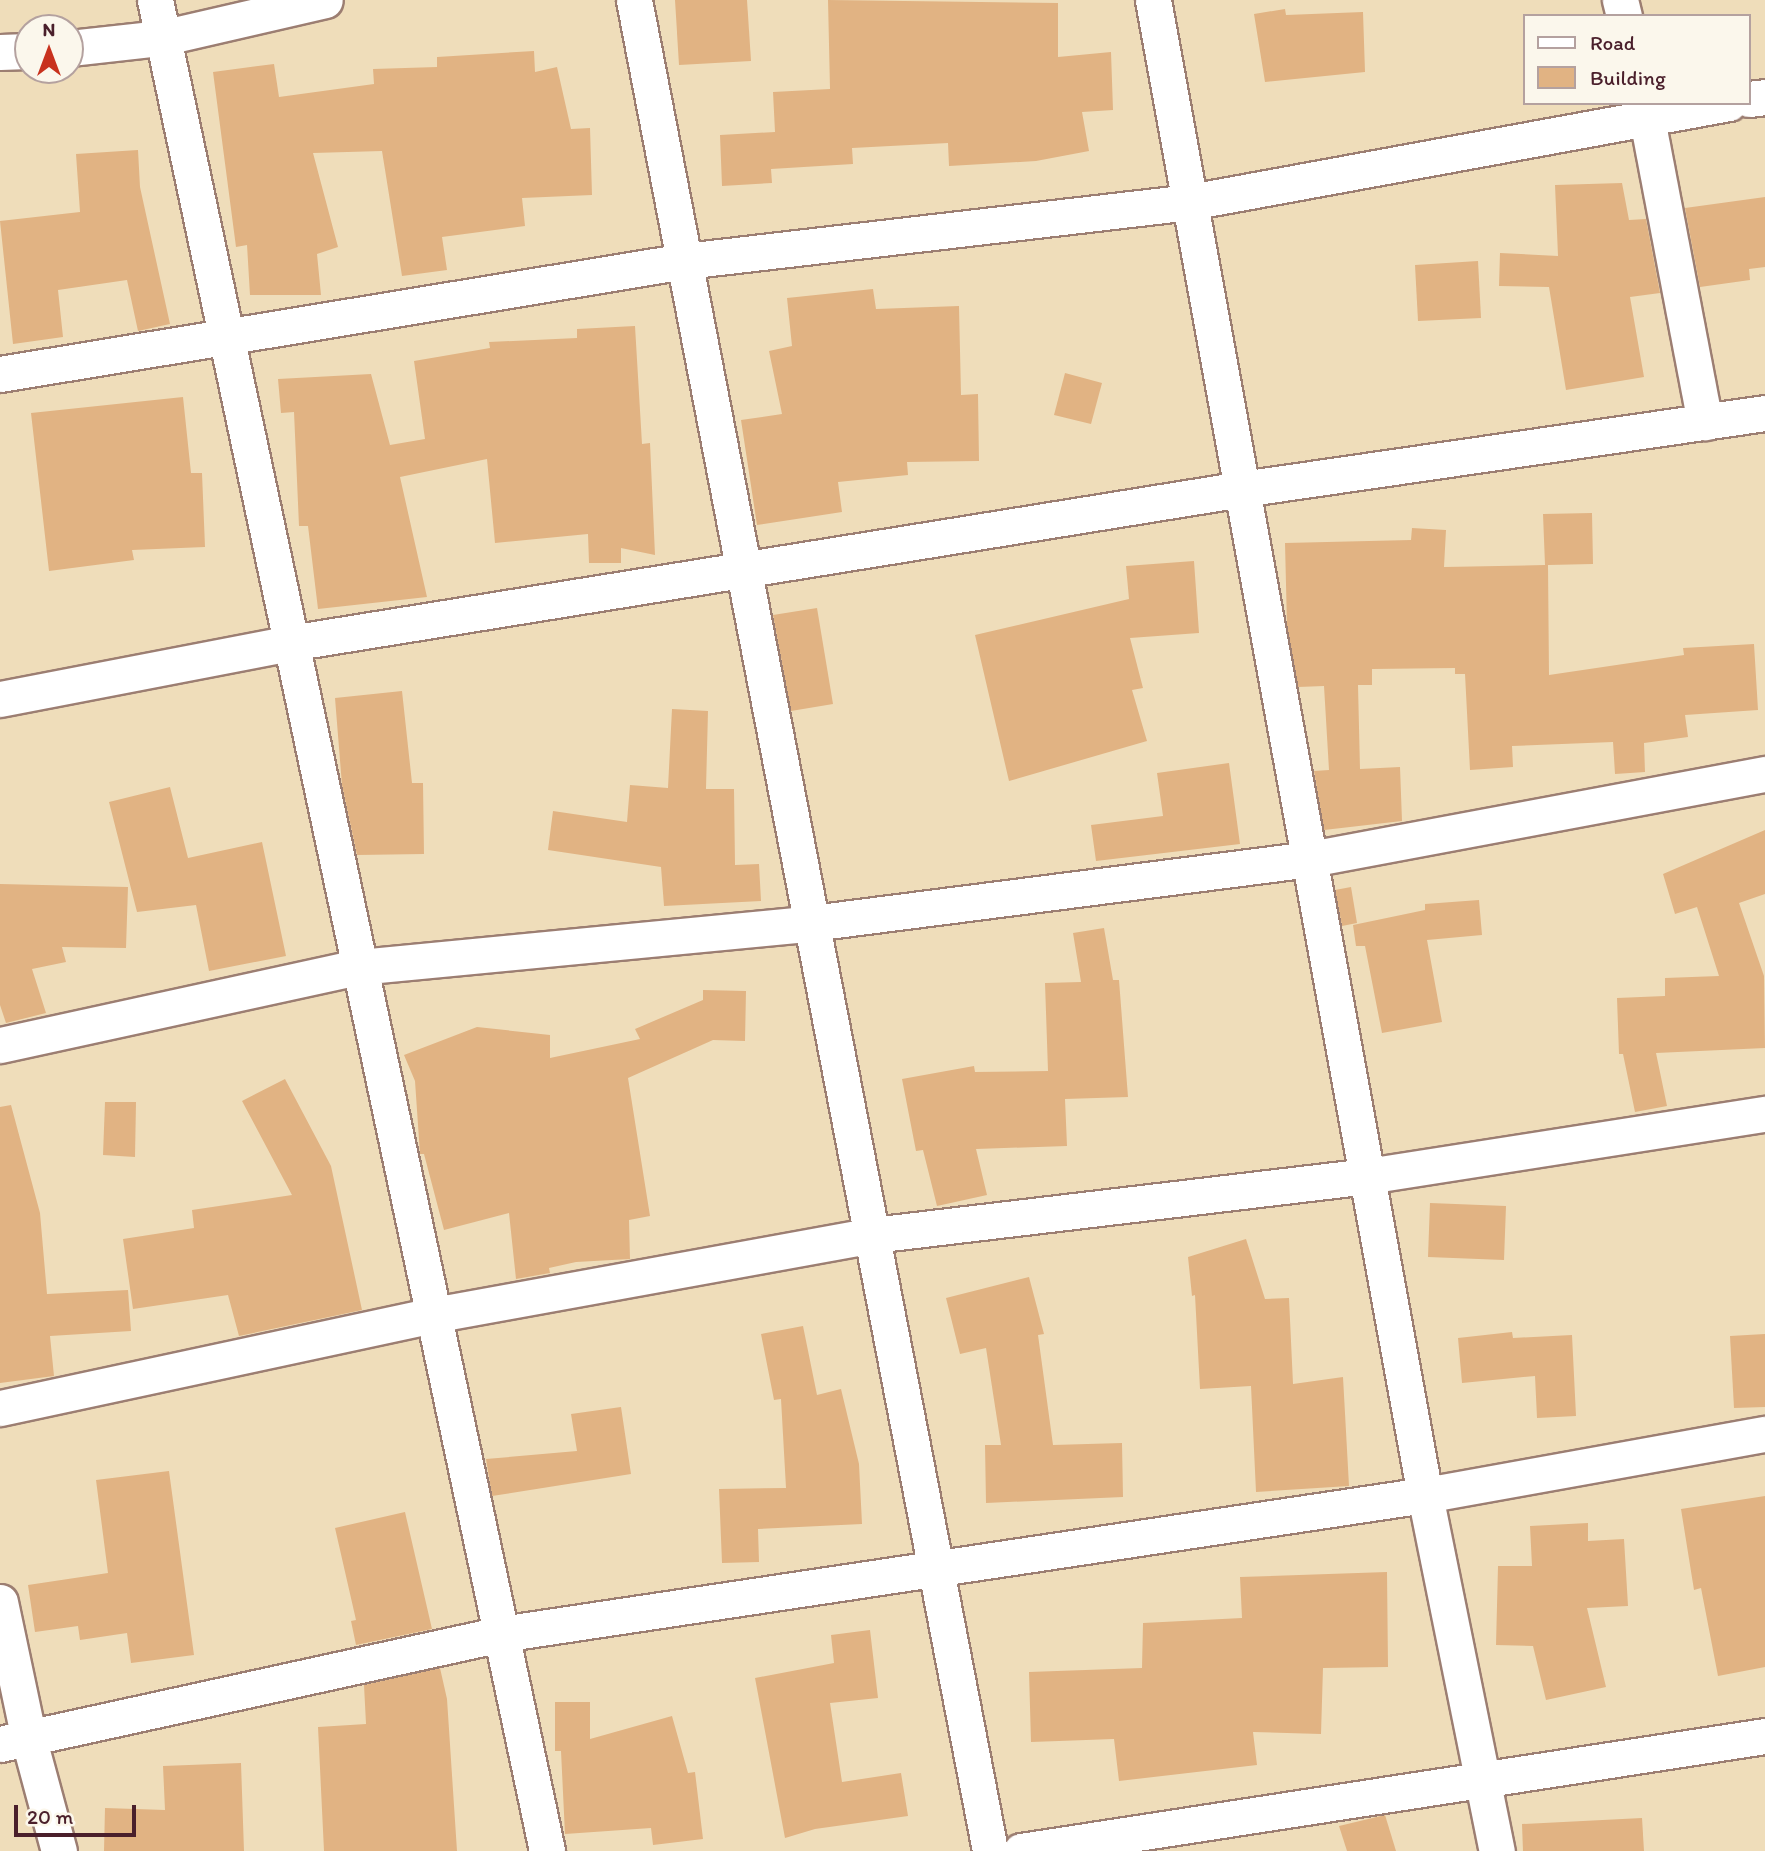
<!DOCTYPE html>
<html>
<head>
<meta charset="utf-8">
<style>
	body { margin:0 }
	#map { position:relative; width:1765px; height:1851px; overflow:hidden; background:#efddba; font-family:Itim,sans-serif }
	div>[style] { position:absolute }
	.building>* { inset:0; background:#e1b383 }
	.roads { filter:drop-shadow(2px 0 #9c7e72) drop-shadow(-2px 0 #9c7e72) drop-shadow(0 2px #9c7e72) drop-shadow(0 -2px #9c7e72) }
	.street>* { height:35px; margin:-17.5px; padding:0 17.5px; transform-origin:17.5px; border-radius:17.5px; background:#fff }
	span { translate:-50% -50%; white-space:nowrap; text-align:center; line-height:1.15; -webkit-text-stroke:5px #fbf7ec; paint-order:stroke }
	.legend { position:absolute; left:1523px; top:14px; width:228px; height:91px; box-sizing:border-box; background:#fbf7ec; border:2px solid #b4a19f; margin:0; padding:9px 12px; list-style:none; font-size:21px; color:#4a1f2b }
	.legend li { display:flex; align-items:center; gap:14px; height:35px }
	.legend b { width:35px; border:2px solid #b4a19f }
	.north { position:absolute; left:14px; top:14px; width:70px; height:70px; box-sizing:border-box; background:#fbf7ec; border:2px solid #b4a19f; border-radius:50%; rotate:0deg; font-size:19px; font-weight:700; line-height:28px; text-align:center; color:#4a1f2b }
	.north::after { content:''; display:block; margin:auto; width:24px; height:32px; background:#c8321e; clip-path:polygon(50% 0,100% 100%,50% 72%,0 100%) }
	.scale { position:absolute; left:14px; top:1805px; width:122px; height:32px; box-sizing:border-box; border:4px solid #4a1f2b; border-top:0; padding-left:9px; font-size:21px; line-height:24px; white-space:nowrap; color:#4a1f2b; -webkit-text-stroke:5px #fbf7ec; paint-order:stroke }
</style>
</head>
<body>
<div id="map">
	<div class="building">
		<i style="clip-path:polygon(675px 0,747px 0,751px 61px,679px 65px)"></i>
		<i style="clip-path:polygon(828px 0,1058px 3px,1058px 57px,1111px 52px,1113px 110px,1082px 112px,1089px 151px,1036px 161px,949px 166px,948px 143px,852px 148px,853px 164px,771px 169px,772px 183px,722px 186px,720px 135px,775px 132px,773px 92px,830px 89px)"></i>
		<i style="clip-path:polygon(1285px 9px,1286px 15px,1363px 12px,1365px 72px,1265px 82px,1254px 14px)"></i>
		<i style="clip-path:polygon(534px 51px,535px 72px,557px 67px,571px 129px,590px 128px,592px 195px,522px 198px,525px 226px,442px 237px,447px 270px,402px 276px,382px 151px,313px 153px,338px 247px,317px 254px,321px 295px,250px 295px,247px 245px,236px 247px,213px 72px,274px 64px,279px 97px,374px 84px,373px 69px,437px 67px,437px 57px)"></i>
		<i style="clip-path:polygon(138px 150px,140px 187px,170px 324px,138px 331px,127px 280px,58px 290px,63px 337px,13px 344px,0 221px,80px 212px,76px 154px)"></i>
		<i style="clip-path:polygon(1622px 183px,1629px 220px,1646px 219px,1660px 293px,1630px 297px,1644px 377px,1566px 390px,1549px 287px,1499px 286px,1500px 253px,1558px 256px,1555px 185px)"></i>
		<i style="clip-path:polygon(1765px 197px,1765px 267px,1749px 269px,1750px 280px,1700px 287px,1685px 208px)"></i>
		<i style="clip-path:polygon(1478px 261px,1481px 318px,1418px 321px,1415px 265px)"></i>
		<i style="clip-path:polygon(873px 289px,876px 309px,959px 306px,961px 395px,978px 394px,979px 461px,907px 462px,908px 475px,838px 482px,842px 512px,757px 525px,741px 420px,782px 414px,769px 351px,792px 346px,787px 298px)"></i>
		<i style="clip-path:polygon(635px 326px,642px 444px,650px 443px,655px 555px,621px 548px,621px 563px,589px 563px,588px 534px,495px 543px,487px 459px,400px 477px,427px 597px,318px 609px,308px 526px,299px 526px,294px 412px,281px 413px,278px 379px,371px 374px,390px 445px,425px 439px,414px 361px,490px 348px,489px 342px,577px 338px,577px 329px)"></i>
		<i style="clip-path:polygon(1065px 373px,1102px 383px,1091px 424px,1054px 415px)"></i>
		<i style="clip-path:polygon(183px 397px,191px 473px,202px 473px,205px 547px,132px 550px,134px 560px,49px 571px,31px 413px)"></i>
		<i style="clip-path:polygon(1592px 513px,1593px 564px,1548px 565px,1549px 675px,1684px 655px,1683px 648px,1754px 644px,1758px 710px,1685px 715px,1688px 737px,1644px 743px,1645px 772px,1615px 774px,1613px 742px,1512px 746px,1513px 767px,1470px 770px,1465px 674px,1455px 674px,1455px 668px,1372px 669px,1372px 685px,1358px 685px,1360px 769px,1400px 767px,1402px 821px,1324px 830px,1314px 771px,1329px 770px,1324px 686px,1298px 687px,1287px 626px,1285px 543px,1411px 540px,1412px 528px,1446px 530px,1444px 567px,1545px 565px,1543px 514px)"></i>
		<i style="clip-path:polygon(1194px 561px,1199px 633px,1130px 638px,1143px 688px,1132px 690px,1147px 741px,1009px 781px,975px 635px,1129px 599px,1126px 566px)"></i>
		<i style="clip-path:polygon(817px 608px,833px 704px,791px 711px,773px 615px)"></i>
		<i style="clip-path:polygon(402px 691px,412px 783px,423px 783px,424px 854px,357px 855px,342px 785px,335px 698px)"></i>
		<i style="clip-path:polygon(672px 709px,708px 711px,706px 789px,734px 789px,735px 865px,759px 864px,761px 901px,664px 906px,661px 867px,548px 850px,553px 811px,627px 822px,630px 785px,668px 788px)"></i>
		<i style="clip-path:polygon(1229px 763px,1240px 844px,1096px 861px,1091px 825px,1163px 816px,1157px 773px)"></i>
		<i style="clip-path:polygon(170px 787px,188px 858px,262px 842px,286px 956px,209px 971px,196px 905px,137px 912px,109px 802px)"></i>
		<i style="clip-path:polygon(1765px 830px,1765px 894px,1739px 903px,1764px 976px,1765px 1048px,1656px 1053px,1667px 1106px,1635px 1112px,1623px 1054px,1619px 1054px,1617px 998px,1665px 996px,1665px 978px,1719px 976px,1697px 907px,1675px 914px,1663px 874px)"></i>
		<i style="clip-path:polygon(0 884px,128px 887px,126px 948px,62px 947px,66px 962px,32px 969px,46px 1013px,6px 1023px,0 1005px)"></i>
		<i style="clip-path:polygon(1351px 887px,1357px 923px,1342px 926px,1335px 890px)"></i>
		<i style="clip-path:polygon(1479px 900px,1482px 935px,1427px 940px,1442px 1022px,1382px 1033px,1365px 946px,1356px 946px,1353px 925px,1425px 910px,1425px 904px)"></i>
		<i style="clip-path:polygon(1104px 928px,1113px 980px,1119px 980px,1128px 1097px,1065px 1099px,1067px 1146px,976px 1149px,987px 1195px,937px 1206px,923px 1150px,916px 1151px,902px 1079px,974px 1066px,975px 1072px,1048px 1071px,1045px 983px,1081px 982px,1073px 933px)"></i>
		<i style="clip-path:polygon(703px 990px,746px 991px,745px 1041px,713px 1040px,628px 1078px,650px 1216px,629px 1220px,630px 1259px,576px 1262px,549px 1268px,550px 1273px,516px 1279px,509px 1213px,444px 1230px,424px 1154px,420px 1154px,415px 1081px,404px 1055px,477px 1027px,550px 1035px,550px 1058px,640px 1039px,635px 1029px,703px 1000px)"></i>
		<i style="clip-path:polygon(285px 1079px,331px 1166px,362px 1310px,239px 1336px,228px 1295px,133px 1309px,123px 1239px,194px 1228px,192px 1210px,292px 1195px,242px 1101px)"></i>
		<i style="clip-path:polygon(105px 1102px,136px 1102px,135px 1157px,103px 1155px)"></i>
		<i style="clip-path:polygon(11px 1105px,40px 1213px,47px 1294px,128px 1290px,131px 1331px,50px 1336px,54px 1376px,0 1383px,0 1107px)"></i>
		<i style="clip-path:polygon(1430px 1203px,1506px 1206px,1504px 1260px,1428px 1257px)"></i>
		<i style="clip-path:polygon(1246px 1239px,1265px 1299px,1289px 1298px,1293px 1384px,1343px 1377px,1349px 1486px,1256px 1492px,1251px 1386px,1200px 1389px,1195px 1295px,1192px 1296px,1188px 1257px)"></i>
		<i style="clip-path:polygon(1029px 1277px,1044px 1334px,1038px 1335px,1053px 1445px,1122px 1443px,1123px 1497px,986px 1503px,985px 1445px,1001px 1445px,986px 1348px,960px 1354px,946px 1298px)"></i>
		<i style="clip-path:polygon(803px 1326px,817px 1395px,841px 1389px,859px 1464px,862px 1524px,758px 1529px,759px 1562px,722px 1563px,719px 1489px,786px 1488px,781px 1399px,774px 1400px,761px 1334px)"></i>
		<i style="clip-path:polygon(1512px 1332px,1513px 1338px,1572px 1335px,1576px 1416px,1537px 1418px,1535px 1376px,1462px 1383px,1458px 1338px)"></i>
		<i style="clip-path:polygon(1765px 1334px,1765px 1407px,1734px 1408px,1730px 1336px)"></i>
		<i style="clip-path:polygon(621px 1407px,631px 1474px,492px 1496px,486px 1459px,577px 1451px,571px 1414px)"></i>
		<i style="clip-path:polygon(169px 1471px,194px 1655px,131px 1663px,127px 1633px,80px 1640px,78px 1626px,35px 1632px,28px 1585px,108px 1573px,96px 1480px)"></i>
		<i style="clip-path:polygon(1765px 1496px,1765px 1667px,1718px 1676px,1701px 1588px,1694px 1590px,1681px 1509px)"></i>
		<i style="clip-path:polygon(405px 1512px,432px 1629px,356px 1645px,351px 1621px,356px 1620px,335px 1528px)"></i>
		<i style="clip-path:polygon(1588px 1523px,1588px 1541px,1624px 1539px,1628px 1606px,1587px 1608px,1606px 1687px,1546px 1700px,1533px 1646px,1496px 1645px,1498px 1566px,1532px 1566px,1530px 1526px)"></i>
		<i style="clip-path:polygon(1387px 1572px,1388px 1667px,1323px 1668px,1321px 1734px,1253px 1732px,1257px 1765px,1119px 1781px,1114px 1739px,1031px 1742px,1029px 1672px,1142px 1668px,1143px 1623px,1242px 1618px,1240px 1577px)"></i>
		<i style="clip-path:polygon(870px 1630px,878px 1698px,830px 1703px,842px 1782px,901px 1773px,908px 1816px,815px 1829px,785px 1838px,755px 1678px,834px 1663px,831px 1635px)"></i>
		<i style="clip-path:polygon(440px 1668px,447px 1699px,457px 1851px,324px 1851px,318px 1727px,366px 1724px,364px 1685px)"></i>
		<i style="clip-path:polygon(555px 1702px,590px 1702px,590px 1739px,672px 1716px,688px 1773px,695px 1772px,703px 1839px,653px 1845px,651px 1828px,565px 1834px,561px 1751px,555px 1751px)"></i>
		<i style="clip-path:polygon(241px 1763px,244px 1851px,104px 1851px,105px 1808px,165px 1810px,163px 1766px)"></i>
		<i style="clip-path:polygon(1385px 1815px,1396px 1851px,1347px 1851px,1339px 1826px)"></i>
		<i style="clip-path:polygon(1642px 1818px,1644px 1851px,1523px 1851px,1522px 1824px)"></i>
	</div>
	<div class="roads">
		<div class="street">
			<i style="left:155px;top:0;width:1892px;rotate:78.04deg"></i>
			<i style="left:634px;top:0;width:1885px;rotate:79.11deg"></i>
			<i style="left:1153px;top:0;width:1520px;rotate:79.69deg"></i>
			<i style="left:1425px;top:1495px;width:363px;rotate:78.6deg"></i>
			<i style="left:1620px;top:0;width:16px;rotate:76deg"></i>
			<i style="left:70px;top:48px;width:92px;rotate:-6.3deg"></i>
			<i style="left:161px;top:38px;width:168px;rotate:-13deg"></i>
			<i style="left:0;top:52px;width:28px;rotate:-2deg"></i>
			<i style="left:1749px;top:99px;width:16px;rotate:-7deg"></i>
			<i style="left:1644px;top:103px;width:325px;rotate:79.2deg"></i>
			<i style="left:0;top:374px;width:694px;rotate:-9.37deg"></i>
			<i style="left:685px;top:261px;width:508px;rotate:-6.66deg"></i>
			<i style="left:1190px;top:202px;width:548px;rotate:-10.41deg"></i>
			<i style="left:0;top:699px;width:295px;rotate:-10.9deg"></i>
			<i style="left:290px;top:643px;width:964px;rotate:-9.19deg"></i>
			<i style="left:1242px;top:489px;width:528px;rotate:-8.27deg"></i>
			<i style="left:0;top:1045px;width:367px;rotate:-12.3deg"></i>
			<i style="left:359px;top:967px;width:455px;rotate:-5.5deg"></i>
			<i style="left:812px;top:923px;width:502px;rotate:-7.32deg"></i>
			<i style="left:1310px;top:859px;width:463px;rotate:-10.6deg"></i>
			<i style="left:0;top:1408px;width:443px;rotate:-12.1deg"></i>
			<i style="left:433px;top:1315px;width:447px;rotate:-10.3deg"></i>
			<i style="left:873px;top:1235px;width:498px;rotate:-6.8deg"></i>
			<i style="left:1367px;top:1176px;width:403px;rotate:-8.9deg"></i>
			<i style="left:0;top:1602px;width:141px;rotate:78.1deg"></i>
			<i style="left:29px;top:1740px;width:115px;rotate:74.9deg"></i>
			<i style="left:0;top:1744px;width:513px;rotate:-12.38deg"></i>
			<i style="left:501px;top:1634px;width:934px;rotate:-8.56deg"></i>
			<i style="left:1425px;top:1495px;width:345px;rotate:-10.2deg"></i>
			<i style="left:1021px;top:1851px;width:753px;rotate:-8.79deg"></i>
		</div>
	</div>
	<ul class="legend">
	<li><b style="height:9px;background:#fff"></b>Road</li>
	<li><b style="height:19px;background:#e1b383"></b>Building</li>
	</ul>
	<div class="north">N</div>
	<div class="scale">20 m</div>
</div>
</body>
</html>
